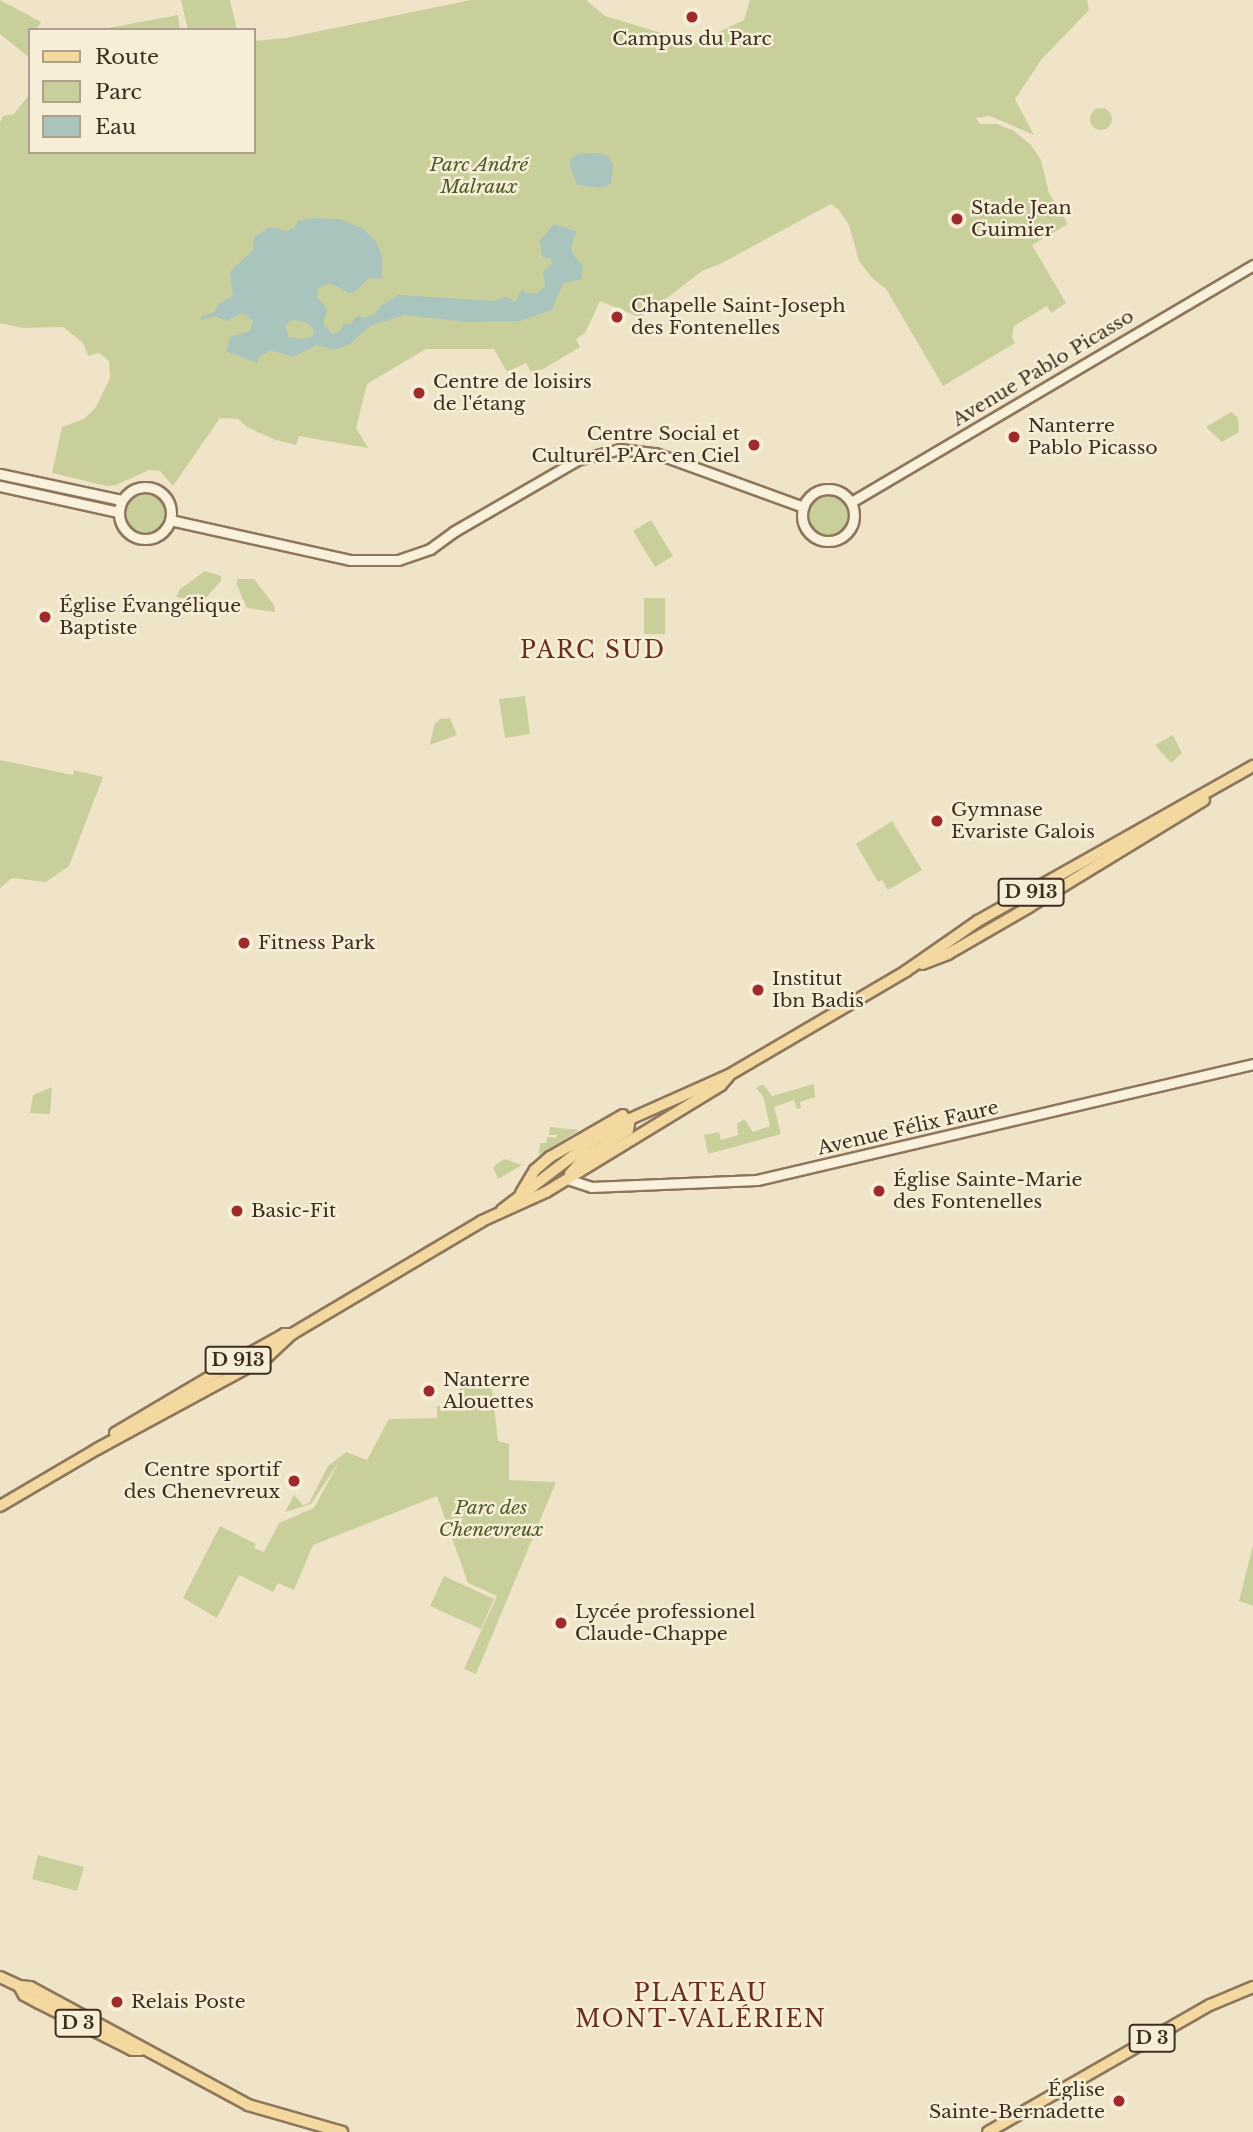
<!DOCTYPE html>
<html>
<head>
<meta charset="utf-8">
<style>
	body { margin:0 }
	#map { position:relative; width:1253px; height:2132px; overflow:hidden; background:#f0e4c8; font-family:"Libre Baskerville",serif }
	div>[style] { position:absolute }
	.green>* { inset:0; background:#c9cf9b }
	.round { border-radius:50% }
	.water>* { inset:0; background:#a9c4bc }
	.roads { filter:drop-shadow(2px 0 #8d765c) drop-shadow(-2px 0 #8d765c) drop-shadow(0 2px #8d765c) drop-shadow(0 -2px #8d765c) }
	.minor>* { height:9px; margin:-4.5px; padding:0 4.5px; transform-origin:4.5px; border-radius:4.5px; background:#faf1dc }
	.minor>.ring { margin:-4.5px; padding:0; box-sizing:content-box; background:none; border:9px solid #faf1dc; border-radius:50% }
	.major>* { height:10px; margin:-5px; padding:0 5px; transform-origin:5px; border-radius:5px; background:#f3d9a0 }
	.dots>* { width:19px; height:19px; translate:-50% -50%; box-sizing:border-box; border:4px solid #f7eed8; border-radius:50% }
	span { translate:-50% -50%; white-space:nowrap; text-align:center; line-height:1.15; -webkit-text-stroke:5px #f7eed8; paint-order:stroke }
	.shield-label span { padding:2px 5px; background:#f7eed8; border:2px solid; border-radius:5px; -webkit-text-stroke-width:0 }
	.shield-label { font-size:18px; color:#3d2e20; font-weight:700 }
	.poi-label { font-size:19px; color:#3d2e20 }
	.left { translate:0 -50%; text-align:left }
	.right { translate:-100% -50%; text-align:right }
	.park-label { font-size:19px; color:#4d5a26; font-style:italic }
	.street-label { font-size:19px; color:#3d2e20 }
	.quarter-label { font-size:23px; color:#6b2e1e; letter-spacing:2px }
	.legend { position:absolute; left:28px; top:28px; width:228px; height:126px; box-sizing:border-box; background:#f7eed8; border:2px solid #ada18e; margin:0; padding:9px 12px; list-style:none; font-size:21px; color:#3d2e20 }
	.legend li { display:flex; align-items:center; gap:14px; height:35px }
	.legend b { width:35px; border:2px solid #ada18e }
</style>
</head>
<body>
<div id="map">
	<div class="green">
		<i style="clip-path:polygon(0 0,41px 22px,36px 30px,30px 30px,30px 58px,0 34px)"></i>
		<i style="clip-path:polygon(181px 0,230px 0,237px 30px,188px 30px)"></i>
		<i style="clip-path:polygon(471px 0,586px 0,605px 16px,695px 43px,744px 20px,750px 0,1087px 0,1089px 10px,1041px 60px,1015px 99px,1034px 135px,990px 116px,976px 118px,980px 124px,997px 124px,1014px 131px,1030px 144px,1041px 160px,1049px 193px,1068px 224px,1032px 245px,1066px 303px,1051px 313px,1047px 306px,1014px 326px,1012px 337px,1015px 343px,943px 386px,886px 289px,872px 278px,859px 261px,849px 225px,839px 210px,831px 204px,720px 264px,702px 271px,641px 318px,600px 301px,585px 333px,576px 339px,580px 347px,533px 375px,526px 363px,507px 372px,494px 349px,426px 349px,367px 384px,356px 428px,368px 448px,299px 436px,296px 445px,273px 439px,247px 427px,238px 419px,220px 418px,173px 486px,160px 471px,149px 470px,116px 485px,107px 486px,52px 473px,62px 427px,84px 419px,96px 407px,110px 378px,109px 361px,99px 353px,88px 356px,83px 343px,63px 327px,22px 328px,0 323px,0 122px,3px 116px,14px 114px,30px 94px,30px 152px,254px 152px,254px 41px,286px 38px)"></i>
		<i style="clip-path:polygon(178px 15px,180px 30px,109px 30px,108px 28px)"></i>
		<i class="round" style="left:1090px;top:108px;width:22px;height:22px"></i>
		<i style="clip-path:polygon(1231px 412px,1238px 418px,1239px 432px,1222px 442px,1206px 427px)"></i>
		<i class="round" style="left:123px;top:491px;width:44px;height:44px"></i>
		<i class="round" style="left:806px;top:492px;width:44px;height:44px"></i>
		<i style="clip-path:polygon(651px 520px,673px 556px,655px 567px,633px 531px)"></i>
		<i style="clip-path:polygon(205px 571px,221px 576px,221px 581px,203px 601px,176px 597px,180px 589px)"></i>
		<i style="clip-path:polygon(238px 579px,254px 579px,274px 605px,275px 612px,247px 608px,236px 583px)"></i>
		<i style="clip-path:polygon(644px 598px,665px 598px,665px 634px,644px 634px)"></i>
		<i style="clip-path:polygon(525px 696px,530px 734px,505px 738px,499px 699px)"></i>
		<i style="clip-path:polygon(450px 718px,457px 735px,430px 745px,434px 725px,440px 719px)"></i>
		<i style="clip-path:polygon(1173px 735px,1182px 753px,1171px 763px,1155px 745px)"></i>
		<i style="clip-path:polygon(0 760px,73px 775px,74px 770px,103px 777px,69px 866px,46px 882px,12px 878px,0 888px)"></i>
		<i style="clip-path:polygon(892px 821px,922px 870px,888px 890px,882px 880px,878px 882px,856px 844px)"></i>
		<i style="clip-path:polygon(763px 1084px,772px 1096px,814px 1084px,815px 1097px,800px 1102px,801px 1108px,797px 1109px,794px 1100px,774px 1107px,781px 1134px,708px 1154px,704px 1135px,719px 1132px,721px 1140px,738px 1135px,737px 1124px,744px 1119px,753px 1132px,770px 1126px,763px 1096px,756px 1088px)"></i>
		<i style="clip-path:polygon(52px 1087px,50px 1114px,30px 1113px,33px 1095px)"></i>
		<i style="clip-path:polygon(550px 1127px,579px 1130px,539px 1155px,540px 1143px,546px 1143px,548px 1137px,556px 1138px,557px 1135px,549px 1135px)"></i>
		<i style="clip-path:polygon(504px 1159px,522px 1165px,498px 1179px,493px 1167px)"></i>
		<i style="clip-path:polygon(476px 1383px,492px 1389px,498px 1441px,509px 1444px,509px 1480px,556px 1482px,476px 1674px,464px 1669px,497px 1596px,468px 1583px,437px 1496px,313px 1545px,294px 1590px,278px 1583px,273px 1592px,239px 1575px,217px 1618px,183px 1598px,220px 1526px,256px 1544px,254px 1548px,264px 1552px,279px 1523px,314px 1508px,340px 1460px,311px 1504px,285px 1512px,294px 1495px,303px 1505px,309px 1503px,328px 1466px,346px 1452px,367px 1460px,389px 1419px,437px 1418px,437px 1406px,461px 1404px,459px 1385px)"></i>
		<i style="clip-path:polygon(1253px 1545px,1253px 1606px,1239px 1601px)"></i>
		<i style="clip-path:polygon(444px 1576px,494px 1599px,481px 1629px,430px 1606px)"></i>
		<i style="clip-path:polygon(38px 1855px,84px 1867px,77px 1891px,32px 1879px)"></i>
	</div>
	<div class="water">
		<i style="clip-path:polygon(578px 154px,599px 153px,609px 157px,613px 164px,611px 183px,602px 188px,577px 185px,570px 166px,571px 159px)"></i>
		<i style="clip-path:polygon(evenodd,312px 218px,339px 219px,362px 228px,375px 240px,382px 255px,382px 279px,369px 278px,355px 292px,349px 293px,329px 283px,318px 289px,317px 297px,327px 309px,323px 324px,333px 334px,339px 332px,344px 324px,351px 323px,358px 315px,362px 318px,375px 314px,380px 306px,399px 295px,494px 301px,506px 297px,515px 302px,522px 289px,528px 294px,538px 293px,545px 286px,543px 272px,552px 263px,551px 259px,542px 257px,540px 240px,554px 224px,576px 231px,571px 248px,574px 256px,583px 265px,581px 279px,563px 284px,552px 310px,520px 321px,468px 322px,404px 315px,370px 326px,350px 344px,334px 350px,317px 345px,293px 357px,271px 350px,259px 356px,257px 363px,226px 351px,230px 337px,250px 331px,253px 321px,243px 313px,226px 321px,215px 316px,201px 320px,201px 317px,215px 312px,218px 304px,233px 296px,230px 272px,253px 250px,254px 237px,270px 227px,286px 231px,294px 228px,298px 221px,312px 218px,292px 320px,306px 322px,314px 330px,313px 336px,301px 339px,289px 337px,285px 326px,292px 320px)"></i>
	</div>
	<div class="roads">
		<div class="minor">
			<i style="left:0;top:474px;width:124px;rotate:12.1deg"></i>
			<i style="left:0;top:486px;width:121px;rotate:12.4deg"></i>
			<i class="ring" style="left:119px;top:487px;width:43px;height:43px"></i>
			<i class="ring" style="left:802px;top:489px;width:43px;height:43px"></i>
			<i style="left:851px;top:502px;width:467px;rotate:-30.5deg"></i>
			<i style="left:170px;top:520px;width:184px;rotate:12.5deg"></i>
			<i style="left:350px;top:560px;width:48px"></i>
			<i style="left:398px;top:560px;width:34px;rotate:-19deg"></i>
			<i style="left:430px;top:549px;width:29px;rotate:-36deg"></i>
			<i style="left:453px;top:532px;width:143px;rotate:-30.1deg"></i>
			<i style="left:577px;top:460px;width:44px;rotate:-14.3deg"></i>
			<i style="left:620px;top:449px;width:35px;rotate:7deg"></i>
			<i style="left:655px;top:453px;width:158px;rotate:20deg"></i>
			<i style="left:567px;top:1179px;width:25px;rotate:18deg"></i>
			<i style="left:591px;top:1187px;width:166px;rotate:-2.4deg"></i>
			<i style="left:757px;top:1180px;width:509px;rotate:-13.16deg"></i>
		</div>
		<div class="major">
			<i style="left:922px;top:964px;width:28px;rotate:-21deg"></i>
			<i style="left:948px;top:954px;width:94px;rotate:-30.1deg"></i>
			<i style="left:1029px;top:907px;width:205px;rotate:-31.4deg"></i>
			<i style="left:570px;top:1174px;width:18px;rotate:-49deg"></i>
			<i style="left:582px;top:1160px;width:55px;rotate:-33.1deg"></i>
			<i style="left:628px;top:1130px;width:11px;rotate:-80deg"></i>
			<i style="left:521px;top:1193px;width:27px;rotate:-59deg"></i>
			<i style="left:535px;top:1170px;width:20px;rotate:-41deg"></i>
			<i style="left:550px;top:1157px;width:84px;rotate:-29.9deg"></i>
			<i style="left:502px;top:1210px;width:112px;rotate:-37.4deg"></i>
			<i style="left:591px;top:1142px;width:45px;rotate:-30.5deg"></i>
			<i style="left:630px;top:1119px;width:108px;rotate:-24deg"></i>
			<i style="left:729px;top:1075px;width:205px;rotate:-30.4deg"></i>
			<i style="left:906px;top:971px;width:88px;rotate:-34.8deg"></i>
			<i style="left:978px;top:921px;width:316px;rotate:-29.4deg"></i>
			<i style="left:115px;top:1433px;width:159px;rotate:-30.6deg"></i>
			<i style="left:252px;top:1352px;width:37px;rotate:-29deg"></i>
			<i style="left:284px;top:1334px;width:8px"></i>
			<i style="left:0;top:1506px;width:113px;rotate:-30.4deg"></i>
			<i style="left:97px;top:1449px;width:193px;rotate:-28.4deg"></i>
			<i style="left:267px;top:1357px;width:34px;rotate:-43deg"></i>
			<i style="left:292px;top:1334px;width:221px;rotate:-30.7deg"></i>
			<i style="left:482px;top:1221px;width:70px;rotate:-24.4deg"></i>
			<i style="left:546px;top:1192px;width:205px;rotate:-31.4deg"></i>
			<i style="left:721px;top:1085px;width:11px;rotate:-49deg"></i>
			<i style="left:0;top:1977px;width:21px;rotate:25deg"></i>
			<i style="left:19px;top:1986px;width:11px;rotate:5deg"></i>
			<i style="left:30px;top:1987px;width:248px;rotate:28.4deg"></i>
			<i style="left:248px;top:2105px;width:98px;rotate:16deg"></i>
			<i style="left:19px;top:1986px;width:10px;rotate:61deg"></i>
			<i style="left:24px;top:1995px;width:17px;rotate:28deg"></i>
			<i style="left:39px;top:2003px;width:104px;rotate:26.8deg"></i>
			<i style="left:132px;top:2050px;width:9px"></i>
			<i style="left:988px;top:2132px;width:256px;rotate:-29.8deg"></i>
			<i style="left:1210px;top:2005px;width:47px;rotate:-22.7deg"></i>
		</div>
	</div>
	<div class="dots">
		<i style="left:692px;top:17px;background:#9e2a2b"></i>
		<i style="left:957px;top:219px;background:#9e2a2b"></i>
		<i style="left:617px;top:317px;background:#9e2a2b"></i>
		<i style="left:419px;top:393px;background:#9e2a2b"></i>
		<i style="left:1014px;top:437px;background:#9e2a2b"></i>
		<i style="left:754px;top:445px;background:#9e2a2b"></i>
		<i style="left:45px;top:617px;background:#9e2a2b"></i>
		<i style="left:937px;top:821px;background:#9e2a2b"></i>
		<i style="left:244px;top:943px;background:#9e2a2b"></i>
		<i style="left:758px;top:990px;background:#9e2a2b"></i>
		<i style="left:879px;top:1191px;background:#9e2a2b"></i>
		<i style="left:237px;top:1211px;background:#9e2a2b"></i>
		<i style="left:429px;top:1391px;background:#9e2a2b"></i>
		<i style="left:294px;top:1481px;background:#9e2a2b"></i>
		<i style="left:561px;top:1623px;background:#9e2a2b"></i>
		<i style="left:117px;top:2002px;background:#9e2a2b"></i>
		<i style="left:1119px;top:2101px;background:#9e2a2b"></i>
	</div>
	<div class="shield-label">
		<span style="left:1031px;top:892px">D 913</span>
		<span style="left:238px;top:1360px">D 913</span>
		<span style="left:78px;top:2023px">D 3</span>
		<span style="left:1152px;top:2038px">D 3</span>
	</div>
	<div class="poi-label">
		<span style="left:692px;top:39px">Campus du Parc</span>
		<span class="left" style="left:971px;top:219px">Stade Jean<br>Guimier</span>
		<span class="left" style="left:631px;top:317px">Chapelle Saint-Joseph<br>des Fontenelles</span>
		<span class="left" style="left:433px;top:393px">Centre de loisirs<br>de l'étang</span>
		<span class="left" style="left:1028px;top:437px">Nanterre<br>Pablo Picasso</span>
		<span class="right" style="left:740px;top:445px">Centre Social et<br>Culturel P'Arc en Ciel</span>
		<span class="left" style="left:59px;top:617px">Église Évangélique<br>Baptiste</span>
		<span class="left" style="left:951px;top:821px">Gymnase<br>Evariste Galois</span>
		<span class="left" style="left:258px;top:943px">Fitness Park</span>
		<span class="left" style="left:772px;top:990px">Institut<br>Ibn Badis</span>
		<span class="left" style="left:893px;top:1191px">Église Sainte-Marie<br>des Fontenelles</span>
		<span class="left" style="left:251px;top:1211px">Basic-Fit</span>
		<span class="left" style="left:443px;top:1391px">Nanterre<br>Alouettes</span>
		<span class="right" style="left:280px;top:1481px">Centre sportif<br>des Chenevreux</span>
		<span class="left" style="left:575px;top:1623px">Lycée professionel<br>Claude-Chappe</span>
		<span class="left" style="left:131px;top:2002px">Relais Poste</span>
		<span class="right" style="left:1105px;top:2101px">Église<br>Sainte-Bernadette</span>
	</div>
	<div class="park-label">
		<span style="left:479px;top:176px">Parc André<br>Malraux</span>
		<span style="left:491px;top:1519px">Parc des<br>Chenevreux</span>
	</div>
	<div class="street-label">
		<span style="left:1043px;top:368px;rotate:-31deg">Avenue Pablo Picasso</span>
		<span style="left:908px;top:1128px;rotate:-13deg">Avenue Félix Faure</span>
	</div>
	<div class="quarter-label">
		<span style="left:593px;top:650px">PARC SUD</span>
		<span style="left:701px;top:2006px">PLATEAU<br>MONT-VALÉRIEN</span>
	</div>
	<ul class="legend">
	<li><b style="height:9px;background:#f3d9a0"></b>Route</li>
	<li><b style="height:19px;background:#c9cf9b"></b>Parc</li>
	<li><b style="height:19px;background:#a9c4bc"></b>Eau</li>
	</ul>
</div>
</body>
</html>
